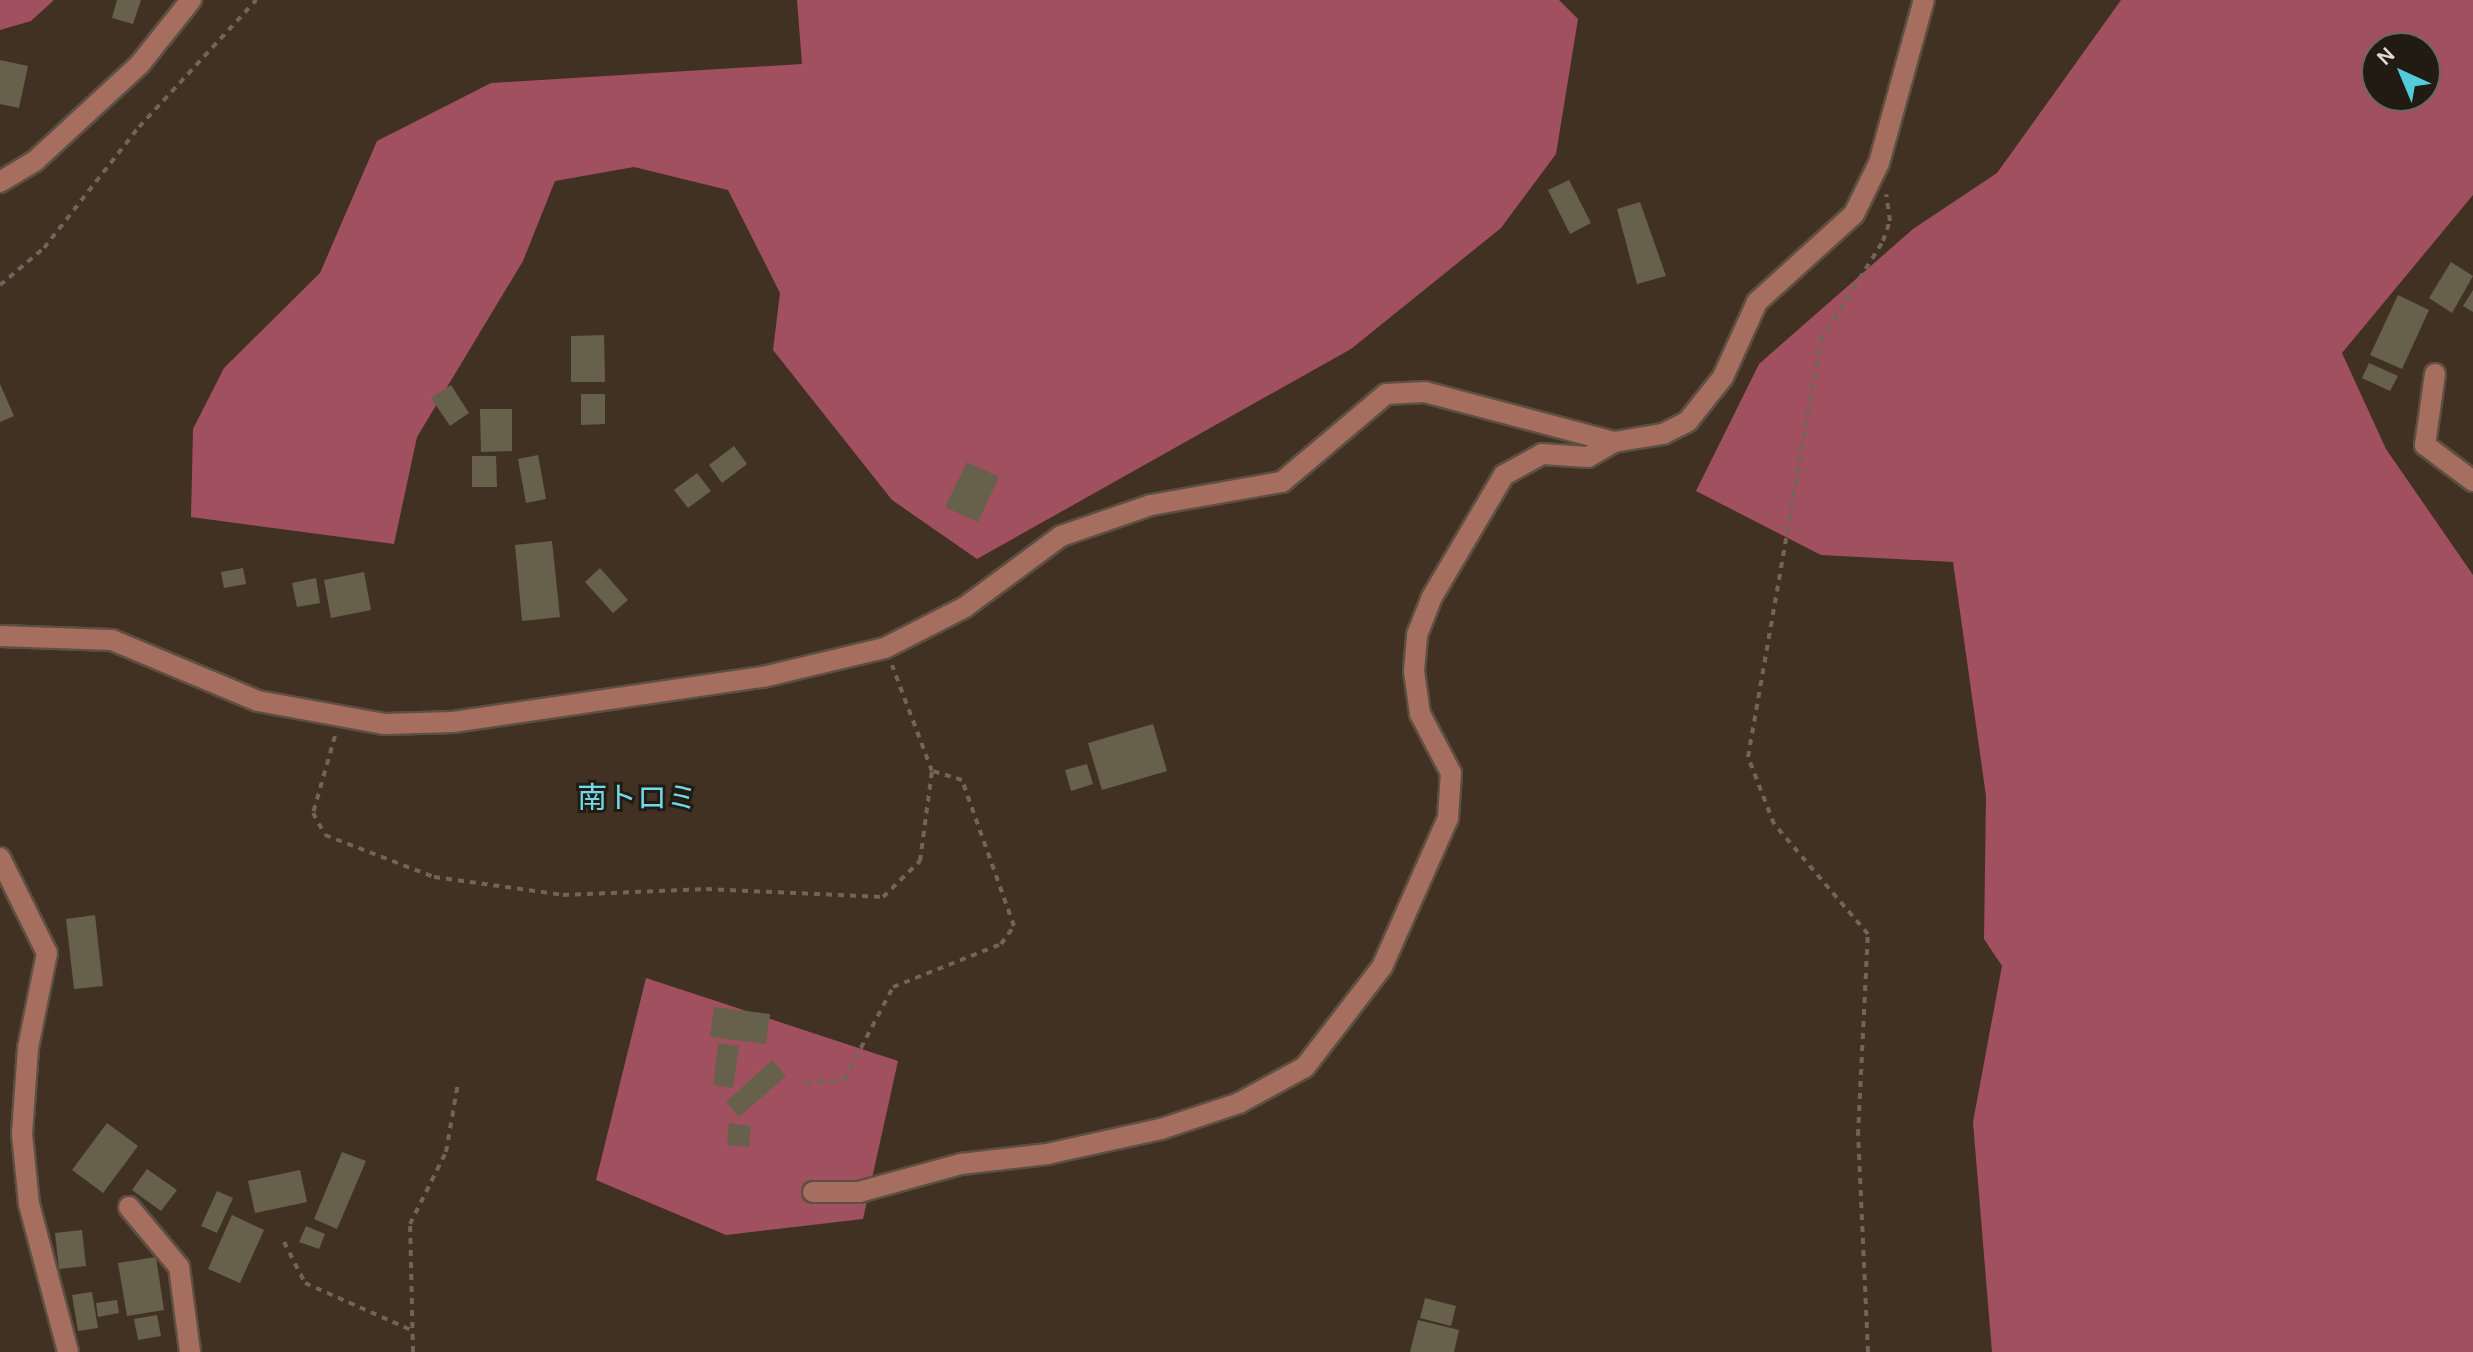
<!DOCTYPE html>
<html>
<head>
<meta charset="utf-8">
<style>
	body { margin:0 }
	#map { position:relative; width:2473px; height:1352px; overflow:hidden; background:#403122; font-family:Karla,"Noto Sans JP",sans-serif }
	div>[style] { position:absolute }
	.forest>* { inset:0; background:#a15060 }
	.building>* { inset:0; background:#67614c }
	.path>* { height:4px; margin-top:-2px; transform-origin:0; background:repeating-linear-gradient(90deg,#726558 0 6px,transparent 0 12px) }
	.roads { filter:drop-shadow(2px 0 #5d4f41) drop-shadow(-2px 0 #5d4f41) drop-shadow(0 2px #5d4f41) drop-shadow(0 -2px #5d4f41) }
	.minor>* { height:20px; margin:-10px; padding:0 10px; transform-origin:10px; border-radius:10px; background:#a66e5e }
	span { translate:-50% -50%; white-space:nowrap; text-align:center; line-height:1.15; -webkit-text-stroke:6px #221b14; paint-order:stroke }
	.quarter-label { font-size:30px; color:#70dae9 }
	.north { position:absolute; left:2361px; top:32px; width:80px; height:80px; box-sizing:border-box; background:#221b14; border:2px solid #6f675f; border-radius:50%; rotate:316deg; font-size:22px; font-weight:700; line-height:32px; text-align:center; color:#e3d9d0 }
	.north::after { content:''; display:block; margin:auto; width:28px; height:36px; background:#53cbdb; clip-path:polygon(50% 0,100% 100%,50% 72%,0 100%) }
</style>
</head>
<body>
<div id="map">
	<div class="forest">
		<i style="clip-path:polygon(0 0,54px 0,31px 21px,0 30px)"></i>
		<i style="clip-path:polygon(797px 0,1559px 0,1578px 19px,1556px 154px,1501px 228px,1351px 349px,977px 559px,892px 500px,773px 350px,780px 293px,728px 190px,634px 167px,555px 181px,523px 261px,417px 437px,394px 544px,191px 517px,193px 429px,224px 368px,320px 273px,377px 141px,491px 83px,802px 64px)"></i>
		<i style="clip-path:polygon(evenodd,2121px 0,2473px 0,2473px 195px,2342px 353px,2386px 449px,2473px 575px,2473px 1352px,1992px 1352px,1973px 1122px,2002px 966px,1984px 939px,1986px 796px,1953px 562px,1821px 555px,1696px 491px,1759px 364px,1913px 229px,1997px 173px,2121px 0,2377px 48px,2425px 48px,2425px 96px,2377px 96px,2377px 48px)"></i>
		<i style="clip-path:polygon(646px 978px,898px 1061px,863px 1219px,726px 1235px,596px 1180px)"></i>
	</div>
	<div class="building">
		<i style="clip-path:polygon(117px 0,141px 0,133px 24px,112px 18px)"></i>
		<i style="clip-path:polygon(0 60px,28px 66px,19px 108px,0 104px)"></i>
		<i style="clip-path:polygon(1569px 180px,1591px 223px,1570px 234px,1548px 190px)"></i>
		<i style="clip-path:polygon(1640px 202px,1666px 276px,1637px 284px,1617px 209px)"></i>
		<i style="clip-path:polygon(2451px 262px,2473px 276px,2452px 313px,2429px 298px)"></i>
		<i style="clip-path:polygon(2473px 290px,2473px 312px,2463px 306px)"></i>
		<i style="clip-path:polygon(2398px 295px,2429px 310px,2402px 369px,2370px 355px)"></i>
		<i style="clip-path:polygon(604px 335px,605px 382px,571px 382px,571px 336px)"></i>
		<i style="clip-path:polygon(2369px 363px,2398px 376px,2390px 391px,2362px 378px)"></i>
		<i style="clip-path:polygon(0 384px,14px 416px,0 422px)"></i>
		<i style="clip-path:polygon(451px 385px,469px 413px,450px 426px,431px 398px)"></i>
		<i style="clip-path:polygon(581px 394px,605px 394px,605px 424px,581px 425px)"></i>
		<i style="clip-path:polygon(480px 409px,512px 409px,512px 451px,481px 452px)"></i>
		<i style="clip-path:polygon(734px 446px,747px 464px,722px 483px,709px 465px)"></i>
		<i style="clip-path:polygon(538px 455px,546px 499px,526px 503px,518px 459px)"></i>
		<i style="clip-path:polygon(472px 456px,496px 456px,497px 487px,472px 487px)"></i>
		<i style="clip-path:polygon(967px 462px,999px 477px,978px 522px,945px 507px)"></i>
		<i style="clip-path:polygon(697px 473px,711px 491px,688px 508px,674px 490px)"></i>
		<i style="clip-path:polygon(552px 541px,560px 617px,522px 621px,515px 545px)"></i>
		<i style="clip-path:polygon(243px 568px,246px 584px,224px 588px,221px 572px)"></i>
		<i style="clip-path:polygon(600px 568px,628px 600px,613px 613px,585px 582px)"></i>
		<i style="clip-path:polygon(364px 572px,371px 610px,331px 618px,324px 580px)"></i>
		<i style="clip-path:polygon(316px 578px,320px 603px,297px 607px,292px 583px)"></i>
		<i style="clip-path:polygon(1153px 724px,1167px 771px,1102px 790px,1088px 743px)"></i>
		<i style="clip-path:polygon(1087px 764px,1093px 784px,1071px 791px,1065px 770px)"></i>
		<i style="clip-path:polygon(95px 915px,103px 986px,74px 989px,66px 919px)"></i>
		<i style="clip-path:polygon(714px 1007px,770px 1014px,766px 1044px,710px 1037px)"></i>
		<i style="clip-path:polygon(718px 1043px,739px 1046px,733px 1088px,713px 1085px)"></i>
		<i style="clip-path:polygon(772px 1060px,786px 1076px,739px 1117px,726px 1102px)"></i>
		<i style="clip-path:polygon(107px 1123px,138px 1146px,103px 1193px,72px 1170px)"></i>
		<i style="clip-path:polygon(729px 1123px,751px 1126px,749px 1147px,727px 1145px)"></i>
		<i style="clip-path:polygon(342px 1152px,366px 1161px,337px 1229px,314px 1219px)"></i>
		<i style="clip-path:polygon(147px 1169px,177px 1190px,161px 1211px,132px 1190px)"></i>
		<i style="clip-path:polygon(300px 1170px,307px 1202px,255px 1213px,248px 1181px)"></i>
		<i style="clip-path:polygon(217px 1191px,233px 1198px,217px 1233px,201px 1226px)"></i>
		<i style="clip-path:polygon(232px 1215px,264px 1230px,240px 1283px,208px 1269px)"></i>
		<i style="clip-path:polygon(306px 1226px,325px 1234px,319px 1249px,299px 1242px)"></i>
		<i style="clip-path:polygon(82px 1230px,86px 1266px,59px 1269px,55px 1233px)"></i>
		<i style="clip-path:polygon(156px 1257px,164px 1310px,127px 1316px,118px 1263px)"></i>
		<i style="clip-path:polygon(92px 1292px,98px 1328px,78px 1331px,72px 1295px)"></i>
		<i style="clip-path:polygon(1425px 1298px,1456px 1306px,1451px 1326px,1420px 1318px)"></i>
		<i style="clip-path:polygon(117px 1300px,119px 1313px,98px 1317px,96px 1303px)"></i>
		<i style="clip-path:polygon(157px 1315px,161px 1336px,138px 1340px,134px 1319px)"></i>
		<i style="clip-path:polygon(1418px 1320px,1459px 1330px,1454px 1352px,1410px 1352px)"></i>
	</div>
	<div class="path">
		<i style="left:0;top:285px;width:57px;rotate:-40.1deg"></i>
		<i style="left:44px;top:248px;width:154px;rotate:-51.9deg"></i>
		<i style="left:139px;top:127px;width:173px;rotate:-47.3deg"></i>
		<i style="left:335px;top:736px;width:80px;rotate:105.9deg"></i>
		<i style="left:313px;top:813px;width:25px;rotate:61deg"></i>
		<i style="left:325px;top:835px;width:117px;rotate:21.1deg"></i>
		<i style="left:434px;top:877px;width:130px;rotate:7.9deg"></i>
		<i style="left:563px;top:895px;width:143px;rotate:-2.4deg"></i>
		<i style="left:706px;top:889px;width:177px;rotate:2.6deg"></i>
		<i style="left:883px;top:897px;width:52px;rotate:-44.2deg"></i>
		<i style="left:920px;top:861px;width:91px;rotate:-82.4deg"></i>
		<i style="left:806px;top:1083px;width:38px;rotate:-5deg"></i>
		<i style="left:844px;top:1080px;width:105px;rotate:-62.2deg"></i>
		<i style="left:893px;top:987px;width:116px;rotate:-21.7deg"></i>
		<i style="left:1001px;top:944px;width:22px;rotate:-54deg"></i>
		<i style="left:1014px;top:926px;width:155px;rotate:-109.6deg"></i>
		<i style="left:962px;top:780px;width:31px;rotate:-163deg"></i>
		<i style="left:932px;top:771px;width:113px;rotate:-110.7deg"></i>
		<i style="left:284px;top:1242px;width:46px;rotate:62.9deg"></i>
		<i style="left:305px;top:1283px;width:116px;rotate:23.9deg"></i>
		<i style="left:413px;top:1352px;width:128px;rotate:-91.3deg"></i>
		<i style="left:410px;top:1224px;width:80px;rotate:-63.4deg"></i>
		<i style="left:446px;top:1152px;width:70px;rotate:-80.1deg"></i>
		<i style="left:1868px;top:1352px;width:217px;rotate:-92.6deg"></i>
		<i style="left:1858px;top:1135px;width:201px;rotate:-87.2deg"></i>
		<i style="left:1868px;top:934px;width:145px;rotate:-130.5deg"></i>
		<i style="left:1774px;top:824px;width:72px;rotate:-111.2deg"></i>
		<i style="left:1748px;top:757px;width:423px;rotate:-80.1deg"></i>
		<i style="left:1821px;top:340px;width:117px;rotate:-57.9deg"></i>
		<i style="left:1883px;top:241px;width:21px;rotate:-71deg"></i>
		<i style="left:1890px;top:221px;width:27px;rotate:-98deg"></i>
	</div>
	<div class="roads">
		<div class="minor">
			<i style="left:0;top:182px;width:41px;rotate:-31deg"></i>
			<i style="left:35px;top:161px;width:143px;rotate:-42.7deg"></i>
			<i style="left:140px;top:64px;width:82px;rotate:-51.4deg"></i>
			<i style="left:2435px;top:374px;width:72px;rotate:98deg"></i>
			<i style="left:2425px;top:445px;width:60px;rotate:36.9deg"></i>
			<i style="left:0;top:636px;width:112px;rotate:2deg"></i>
			<i style="left:112px;top:640px;width:158px;rotate:22.7deg"></i>
			<i style="left:258px;top:701px;width:129px;rotate:10.3deg"></i>
			<i style="left:385px;top:724px;width:68px;rotate:-1.7deg"></i>
			<i style="left:453px;top:722px;width:313px;rotate:-8.3deg"></i>
			<i style="left:763px;top:677px;width:125px;rotate:-13.4deg"></i>
			<i style="left:885px;top:648px;width:90px;rotate:-27.1deg"></i>
			<i style="left:965px;top:607px;width:119px;rotate:-36.5deg"></i>
			<i style="left:1061px;top:536px;width:95px;rotate:-19deg"></i>
			<i style="left:1151px;top:505px;width:133px;rotate:-10deg"></i>
			<i style="left:1282px;top:482px;width:136px;rotate:-40.2deg"></i>
			<i style="left:1386px;top:394px;width:39px;rotate:-3deg"></i>
			<i style="left:1425px;top:392px;width:196px;rotate:14.8deg"></i>
			<i style="left:1614px;top:442px;width:50px;rotate:-9.3deg"></i>
			<i style="left:1663px;top:434px;width:28px;rotate:-27deg"></i>
			<i style="left:1688px;top:421px;width:56px;rotate:-51.5deg"></i>
			<i style="left:1723px;top:377px;width:82px;rotate:-65.6deg"></i>
			<i style="left:1757px;top:302px;width:131px;rotate:-42.2deg"></i>
			<i style="left:1854px;top:214px;width:57px;rotate:-63.9deg"></i>
			<i style="left:1879px;top:163px;width:169px;rotate:-74.6deg"></i>
			<i style="left:0;top:858px;width:106px;rotate:63.7deg"></i>
			<i style="left:47px;top:953px;width:97px;rotate:101.3deg"></i>
			<i style="left:28px;top:1048px;width:86px;rotate:94deg"></i>
			<i style="left:22px;top:1134px;width:70px;rotate:84.3deg"></i>
			<i style="left:29px;top:1204px;width:153px;rotate:75.2deg"></i>
			<i style="left:813px;top:1192px;width:46px"></i>
			<i style="left:859px;top:1192px;width:106px;rotate:-15.4deg"></i>
			<i style="left:961px;top:1164px;width:87px;rotate:-6.6deg"></i>
			<i style="left:1047px;top:1154px;width:117px;rotate:-12.4deg"></i>
			<i style="left:1161px;top:1129px;width:82px;rotate:-18.4deg"></i>
			<i style="left:1239px;top:1103px;width:75px;rotate:-28.6deg"></i>
			<i style="left:1305px;top:1067px;width:126px;rotate:-52.4deg"></i>
			<i style="left:1382px;top:967px;width:163px;rotate:-66.1deg"></i>
			<i style="left:1448px;top:818px;width:45px;rotate:-86.2deg"></i>
			<i style="left:1451px;top:773px;width:67px;rotate:-117.7deg"></i>
			<i style="left:1420px;top:714px;width:43px;rotate:-97.9deg"></i>
			<i style="left:1414px;top:671px;width:36px;rotate:-85deg"></i>
			<i style="left:1417px;top:635px;width:41px;rotate:-68.5deg"></i>
			<i style="left:1432px;top:597px;width:142px;rotate:-59.5deg"></i>
			<i style="left:1504px;top:475px;width:43px;rotate:-28.9deg"></i>
			<i style="left:1542px;top:454px;width:46px;rotate:3.7deg"></i>
			<i style="left:1588px;top:457px;width:30px;rotate:-30deg"></i>
			<i style="left:129px;top:1207px;width:78px;rotate:50.2deg"></i>
			<i style="left:179px;top:1267px;width:86px;rotate:82.6deg"></i>
		</div>
	</div>
	<div class="quarter-label">
		<span style="left:637px;top:798px">南トロミ</span>
	</div>
	<div class="north">N</div>
</div>
</body>
</html>
